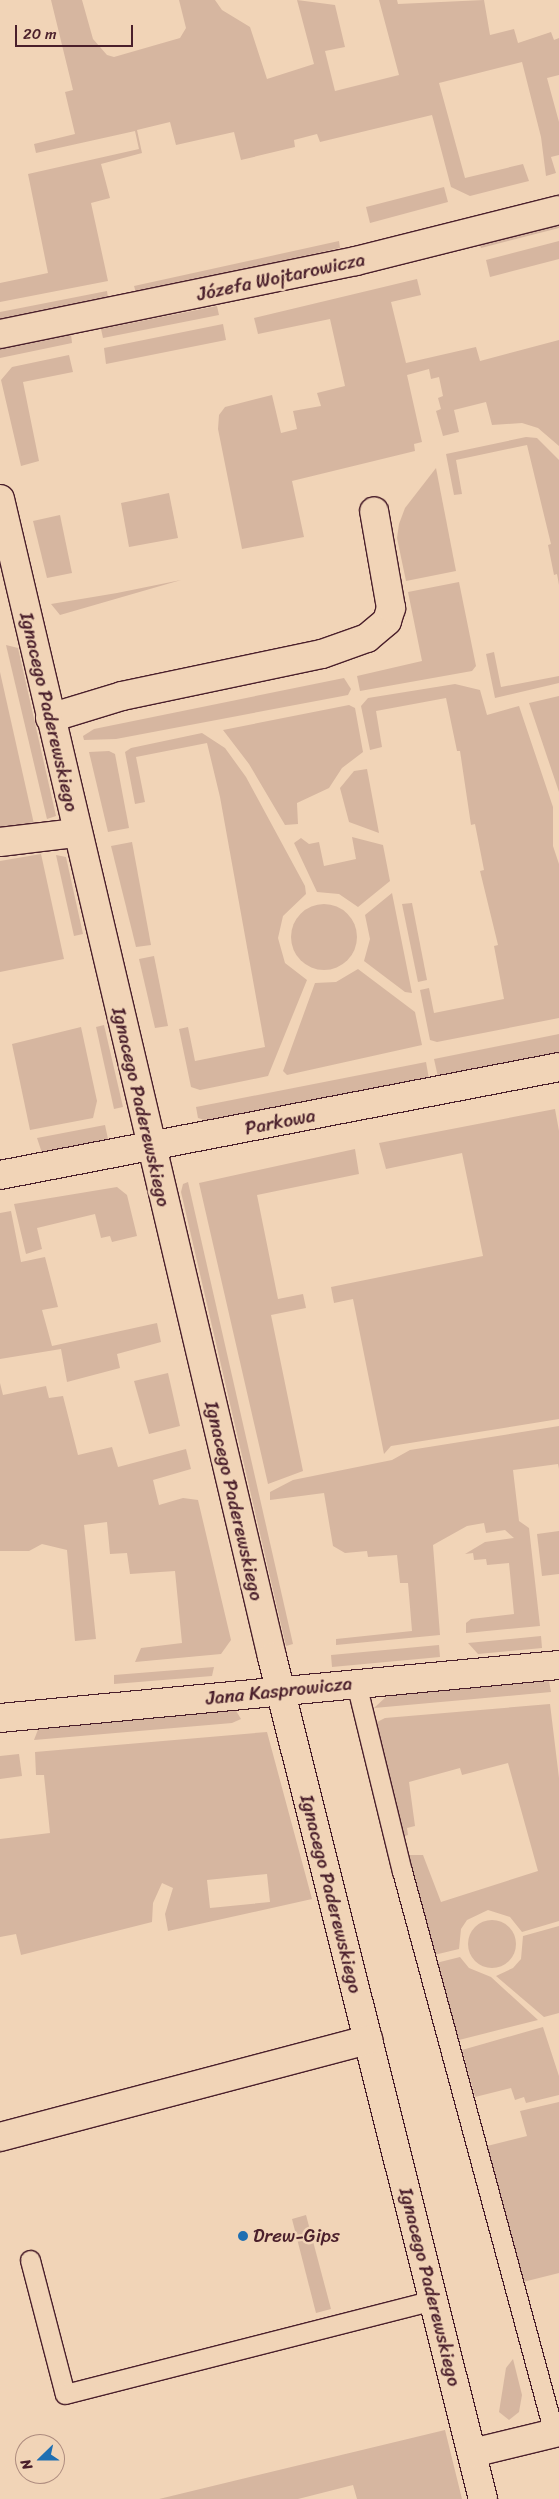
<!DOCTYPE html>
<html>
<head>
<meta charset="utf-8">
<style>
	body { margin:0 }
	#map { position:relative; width:559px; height:2499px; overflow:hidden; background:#f1d4b7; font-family:Sriracha,sans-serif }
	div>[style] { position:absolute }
	.green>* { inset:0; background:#d6b6a0 }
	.round { border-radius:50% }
	.roads { filter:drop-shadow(1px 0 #4a1f2b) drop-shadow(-1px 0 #4a1f2b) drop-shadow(0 1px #4a1f2b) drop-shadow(0 -1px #4a1f2b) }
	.service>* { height:19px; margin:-9.5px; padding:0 9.5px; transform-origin:9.5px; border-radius:9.5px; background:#f1d4b7 }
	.minor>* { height:28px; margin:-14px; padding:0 14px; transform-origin:14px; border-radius:14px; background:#f1d4b7 }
	.dots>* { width:14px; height:14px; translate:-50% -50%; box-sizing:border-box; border:2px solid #f1d4b7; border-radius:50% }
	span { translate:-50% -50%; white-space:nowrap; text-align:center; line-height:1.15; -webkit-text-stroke:5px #f1d4b7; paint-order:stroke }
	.street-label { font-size:19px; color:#4a1f2b }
	.poi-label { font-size:19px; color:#4a1f2b }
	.left { translate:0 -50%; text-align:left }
	.north { position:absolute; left:15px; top:2434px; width:50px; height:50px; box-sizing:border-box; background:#f1d4b7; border:1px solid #ae8c7f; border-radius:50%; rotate:248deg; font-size:14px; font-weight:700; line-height:20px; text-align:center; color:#4a1f2b }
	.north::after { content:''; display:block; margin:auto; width:18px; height:22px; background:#1f6fb2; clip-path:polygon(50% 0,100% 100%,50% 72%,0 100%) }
	.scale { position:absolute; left:15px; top:25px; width:118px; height:22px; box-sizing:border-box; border:2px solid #4a1f2b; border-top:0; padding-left:6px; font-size:15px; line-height:18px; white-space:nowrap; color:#4a1f2b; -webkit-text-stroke:4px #f1d4b7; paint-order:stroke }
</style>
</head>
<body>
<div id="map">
	<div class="green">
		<i style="clip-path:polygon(51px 0,82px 0,93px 39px,107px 55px,114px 57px,180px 38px,186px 28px,179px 0,215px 0,222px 10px,250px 27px,267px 79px,314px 64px,297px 0,335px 5px,345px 47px,325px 51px,335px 91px,399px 75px,379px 0,397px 0,398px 4px,484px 0,490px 35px,514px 29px,518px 43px,551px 32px,554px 40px,559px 38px,559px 75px,547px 78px,559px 122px,559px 155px,551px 157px,556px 173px,546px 176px,541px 137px,522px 62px,439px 83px,465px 178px,523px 164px,529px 181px,470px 196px,451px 187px,432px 115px,320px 142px,317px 134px,294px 140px,295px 147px,241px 160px,234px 132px,176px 145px,170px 122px,137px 130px,142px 153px,101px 164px,110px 198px,91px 203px,108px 281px,0 302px,0 283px,48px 273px,28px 174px,139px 149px,135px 131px,36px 153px,34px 144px,75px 134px,65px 92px,73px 90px)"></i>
		<i style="clip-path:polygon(444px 187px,448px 202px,370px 223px,366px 207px)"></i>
		<i style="clip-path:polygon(559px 222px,559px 228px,481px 248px,479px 242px)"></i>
		<i style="clip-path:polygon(339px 241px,340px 248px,136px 293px,134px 286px)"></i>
		<i style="clip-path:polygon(559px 241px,559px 259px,490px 277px,486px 260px)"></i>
		<i style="clip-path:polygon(417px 279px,421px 295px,391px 302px,406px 363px,476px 347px,480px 361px,559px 340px,559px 446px,538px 428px,522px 423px,492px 425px,486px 402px,454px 410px,459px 432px,443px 436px,436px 411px,441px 409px,438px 398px,443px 396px,439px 377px,431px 379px,429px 369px,407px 375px,422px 442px,414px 444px,415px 451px,292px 481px,304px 537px,242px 549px,218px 429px,219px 415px,225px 407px,272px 395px,281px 433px,297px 429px,293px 411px,321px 406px,317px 393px,345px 386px,330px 319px,258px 334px,254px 318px)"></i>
		<i style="clip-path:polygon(107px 291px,108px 298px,0 319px,0 312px)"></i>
		<i style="clip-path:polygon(217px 306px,219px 315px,103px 338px,101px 329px)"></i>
		<i style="clip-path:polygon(223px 324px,226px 340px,106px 364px,104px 348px)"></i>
		<i style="clip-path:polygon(71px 334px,72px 343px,0 358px,0 349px)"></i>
		<i style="clip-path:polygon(69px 355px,73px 372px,23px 382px,39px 461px,21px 466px,1px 380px,12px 367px)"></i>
		<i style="clip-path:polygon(526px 437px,537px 438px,559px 460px,559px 585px,557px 574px,554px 575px,548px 545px,551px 544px,527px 445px,456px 460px,462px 494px,454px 495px,446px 454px)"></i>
		<i style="clip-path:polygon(436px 468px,456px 571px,406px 581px,397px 538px,399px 524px,405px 508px)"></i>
		<i style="clip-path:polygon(169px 493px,178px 538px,129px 547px,121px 503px)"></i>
		<i style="clip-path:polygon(60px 515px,72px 573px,47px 578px,33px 521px)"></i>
		<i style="clip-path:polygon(181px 580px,60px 615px,51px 604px,117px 593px)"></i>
		<i style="clip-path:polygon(459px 582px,476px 666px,472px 671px,360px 691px,357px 676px,422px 661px,408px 592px)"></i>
		<i style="clip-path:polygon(6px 645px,18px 648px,56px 816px,47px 819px)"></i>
		<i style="clip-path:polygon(494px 652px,501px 687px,559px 676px,559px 683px,495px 698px,486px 654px)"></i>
		<i style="clip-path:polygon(0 672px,34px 824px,0 834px)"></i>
		<i style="clip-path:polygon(344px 678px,351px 689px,348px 695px,116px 739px,84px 740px,83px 736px,94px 729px)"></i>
		<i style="clip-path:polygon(455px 684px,480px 690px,487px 715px,519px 706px,553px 807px,553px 846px,559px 864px,559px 1018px,437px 1042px,430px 1040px,420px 990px,429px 988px,434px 1013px,504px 999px,494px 946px,498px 945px,480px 871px,484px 870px,475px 824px,471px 825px,460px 751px,457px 751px,446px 698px,376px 711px,382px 747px,370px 750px,361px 706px,368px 698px)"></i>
		<i style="clip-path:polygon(559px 696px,559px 792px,529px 703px)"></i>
		<i style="clip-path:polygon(349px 705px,355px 708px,363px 752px,342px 768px,329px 788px,297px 803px,298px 824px,285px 825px,249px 764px,223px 730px)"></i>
		<i style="clip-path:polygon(202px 733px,225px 748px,246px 777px,305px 886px,306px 894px,283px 916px,278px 938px,285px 963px,307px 980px,268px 1076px,200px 1090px,191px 1087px,179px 1029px,188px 1027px,195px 1061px,265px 1047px,220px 797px,207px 743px,136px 757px,145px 802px,135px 804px,125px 752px,131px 748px)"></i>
		<i style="clip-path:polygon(109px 751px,115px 754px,129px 828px,108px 832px,89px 752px)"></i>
		<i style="clip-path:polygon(367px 769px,379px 833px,349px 822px,340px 788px,354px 771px)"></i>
		<i style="clip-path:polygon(352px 837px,383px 845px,390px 881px,358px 907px,339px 894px,317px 892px,294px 843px,301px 838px,309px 844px,319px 842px,324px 866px,356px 859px)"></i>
		<i style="clip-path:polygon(132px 842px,151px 945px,136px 947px,111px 846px)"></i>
		<i style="clip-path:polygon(41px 854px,64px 959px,0 972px,0 861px)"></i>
		<i style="clip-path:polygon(56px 855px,66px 857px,83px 934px,74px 936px)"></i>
		<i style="clip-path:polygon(392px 893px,412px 993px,405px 992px,364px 961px,370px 939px,365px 915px)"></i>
		<i style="clip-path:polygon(412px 903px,427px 980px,418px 982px,402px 904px)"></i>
		<i class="round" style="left:291px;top:904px;width:66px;height:66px"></i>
		<i style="clip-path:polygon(154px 956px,168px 1026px,155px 1028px,139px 959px)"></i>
		<i style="clip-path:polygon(358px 969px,415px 1012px,422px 1045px,287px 1075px,283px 1071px,315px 983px,336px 982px)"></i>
		<i style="clip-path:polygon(104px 1025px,123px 1107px,114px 1109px,96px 1027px)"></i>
		<i style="clip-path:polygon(81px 1027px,97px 1101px,93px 1118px,30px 1130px,12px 1044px)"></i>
		<i style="clip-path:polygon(559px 1034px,559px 1053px,438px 1077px,434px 1059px)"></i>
		<i style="clip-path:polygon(426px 1062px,429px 1079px,215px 1123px,198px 1118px,196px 1107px)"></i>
		<i style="clip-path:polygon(555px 1109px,559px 1131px,559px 1419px,391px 1446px,384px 1454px,353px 1299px,334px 1303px,331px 1287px,483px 1256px,462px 1153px,386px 1169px,379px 1143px)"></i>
		<i style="clip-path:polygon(105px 1125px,108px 1139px,42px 1153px,37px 1138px)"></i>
		<i style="clip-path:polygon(355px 1149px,359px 1174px,257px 1195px,278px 1299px,303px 1294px,306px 1308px,271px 1315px,303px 1471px,268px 1484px,199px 1183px)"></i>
		<i style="clip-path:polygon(188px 1182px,293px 1644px,286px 1646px,181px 1192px,183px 1184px)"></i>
		<i style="clip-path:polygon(117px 1187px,127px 1195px,137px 1236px,112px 1242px,110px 1236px,101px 1238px,95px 1214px,37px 1228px,42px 1249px,26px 1254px,14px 1204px)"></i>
		<i style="clip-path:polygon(11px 1211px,21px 1262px,45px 1257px,58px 1307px,42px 1310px,52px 1346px,157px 1323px,161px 1342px,117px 1354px,120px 1368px,67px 1382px,61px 1349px,0 1359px,0 1213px)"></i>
		<i style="clip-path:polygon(168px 1373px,180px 1426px,149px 1434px,134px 1381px)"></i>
		<i style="clip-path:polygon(0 1383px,3px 1395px,46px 1386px,49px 1398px,63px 1396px,78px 1455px,112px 1447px,118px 1467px,186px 1449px,191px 1469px,153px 1480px,159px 1505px,183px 1498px,198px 1500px,231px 1640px,221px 1654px,135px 1662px,141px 1648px,182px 1643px,175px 1571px,130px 1574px,127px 1553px,110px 1554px,107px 1522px,84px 1525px,96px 1639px,75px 1641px,67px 1550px,42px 1544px,29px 1551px,0 1551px)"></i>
		<i style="clip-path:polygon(559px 1426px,559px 1469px,558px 1464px,513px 1470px,519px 1521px,529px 1528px,540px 1626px,466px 1633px,466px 1623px,471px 1619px,514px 1614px,509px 1563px,487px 1565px,486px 1559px,474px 1560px,473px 1553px,465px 1554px,485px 1542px,514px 1538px,505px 1530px,486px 1533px,484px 1523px,467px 1526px,433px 1545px,440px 1635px,336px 1645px,336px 1639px,412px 1631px,408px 1583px,400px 1583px,397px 1555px,368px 1557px,367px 1551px,345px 1553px,333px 1546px,324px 1493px,270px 1500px,270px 1492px,293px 1480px,392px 1460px,410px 1450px)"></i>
		<i style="clip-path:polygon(559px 1531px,559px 1574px,542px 1576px,537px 1534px)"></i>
		<i style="clip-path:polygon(541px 1636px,542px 1648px,478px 1654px,468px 1643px)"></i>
		<i style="clip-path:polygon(439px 1645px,440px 1657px,332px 1667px,331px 1655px)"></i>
		<i style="clip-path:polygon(214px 1667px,212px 1676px,114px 1684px,114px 1675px)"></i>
		<i style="clip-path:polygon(549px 1681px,551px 1692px,374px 1708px,387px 1696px)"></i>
		<i style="clip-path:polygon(550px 1704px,559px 1778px,559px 1921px,522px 1932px,510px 1917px,488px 1910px,467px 1920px,461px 1929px,459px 1949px,434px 1955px,406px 1855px,423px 1855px,441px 1902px,538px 1871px,508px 1763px,462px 1775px,460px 1768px,409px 1782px,415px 1826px,407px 1828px,408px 1835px,401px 1837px,375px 1723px,385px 1718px)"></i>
		<i style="clip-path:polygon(235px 1709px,241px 1719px,232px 1723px,34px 1740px,39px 1727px)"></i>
		<i style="clip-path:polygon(evenodd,267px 1732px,312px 1899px,168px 1931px,165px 1914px,173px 1888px,162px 1883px,153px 1903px,152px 1922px,21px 1955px,16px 1934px,0 1937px,0 1839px,50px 1833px,44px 1775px,36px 1775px,35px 1752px,267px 1732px,267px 1874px,270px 1902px,210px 1908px,207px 1880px,267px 1874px)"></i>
		<i style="clip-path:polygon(19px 1754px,22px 1776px,0 1779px,0 1756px)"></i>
		<i class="round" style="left:468px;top:1920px;width:48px;height:48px"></i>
		<i style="clip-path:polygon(559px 1926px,559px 2013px,544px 2017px,496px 1976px,513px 1968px,521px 1959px,523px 1936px)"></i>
		<i style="clip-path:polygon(460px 1957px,469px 1968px,491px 1977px,538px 2020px,459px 2040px,436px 1963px)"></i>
		<i style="clip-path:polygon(543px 2027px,559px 2076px,559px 2095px,526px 2103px,524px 2097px,515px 2100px,511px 2088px,475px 2097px,462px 2050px)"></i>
		<i style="clip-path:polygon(559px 2102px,559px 2273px,523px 2282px,487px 2146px,527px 2136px,520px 2111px)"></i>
		<i style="clip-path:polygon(306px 2215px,331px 2309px,316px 2313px,292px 2219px)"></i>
		<i style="clip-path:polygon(513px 2359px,522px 2395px,519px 2412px,509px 2420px,499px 2412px,506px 2368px)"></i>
		<i style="clip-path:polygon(445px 2430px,462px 2499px,357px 2499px,353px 2485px,298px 2499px,159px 2499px)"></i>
	</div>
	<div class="roads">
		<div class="service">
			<i style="left:356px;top:1683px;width:194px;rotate:76.3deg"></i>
			<i style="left:402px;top:1871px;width:582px;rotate:74.87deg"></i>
			<i style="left:30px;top:2260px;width:138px;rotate:75.4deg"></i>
			<i style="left:65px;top:2394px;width:381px;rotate:-14.3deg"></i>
		</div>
		<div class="minor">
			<i style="left:0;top:334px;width:363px;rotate:-11.6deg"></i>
			<i style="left:356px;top:261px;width:209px;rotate:-14.1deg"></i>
			<i style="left:0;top:499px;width:1190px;rotate:76.78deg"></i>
			<i style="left:272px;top:1657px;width:868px;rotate:75.93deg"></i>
			<i style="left:50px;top:718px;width:75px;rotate:-17deg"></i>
			<i style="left:122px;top:696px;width:204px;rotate:-11.9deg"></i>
			<i style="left:322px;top:654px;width:48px;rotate:-19.6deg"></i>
			<i style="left:367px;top:638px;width:26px;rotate:-40deg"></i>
			<i style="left:387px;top:621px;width:14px;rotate:-73deg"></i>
			<i style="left:391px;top:608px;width:98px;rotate:-99.9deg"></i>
			<i style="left:0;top:842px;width:77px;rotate:-6.8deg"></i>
			<i style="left:0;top:1175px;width:569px;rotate:-10.93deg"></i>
			<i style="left:0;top:1718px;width:562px;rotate:-5.42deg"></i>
			<i style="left:0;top:2137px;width:381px;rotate:-14.8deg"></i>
			<i style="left:472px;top:2453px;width:89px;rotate:-13.6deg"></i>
		</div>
	</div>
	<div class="dots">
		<i style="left:243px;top:2236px;background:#1f6fb2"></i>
	</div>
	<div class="street-label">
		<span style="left:281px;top:277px;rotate:-12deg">Józefa Wojtarowicza</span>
		<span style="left:49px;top:712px;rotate:77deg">Ignacego Paderewskiego</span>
		<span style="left:141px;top:1107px;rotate:77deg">Ignacego Paderewskiego</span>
		<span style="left:280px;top:1122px;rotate:-11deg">Parkowa</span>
		<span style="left:234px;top:1501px;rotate:77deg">Ignacego Paderewskiego</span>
		<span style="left:279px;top:1691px;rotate:-6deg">Jana Kasprowicza</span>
		<span style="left:331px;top:1894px;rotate:76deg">Ignacego Paderewskiego</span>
		<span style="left:430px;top:2287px;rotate:76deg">Ignacego Paderewskiego</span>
	</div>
	<div class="poi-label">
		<span class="left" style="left:253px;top:2236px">Drew-Gips</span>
	</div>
	<div class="north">N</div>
	<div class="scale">20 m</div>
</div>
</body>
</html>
